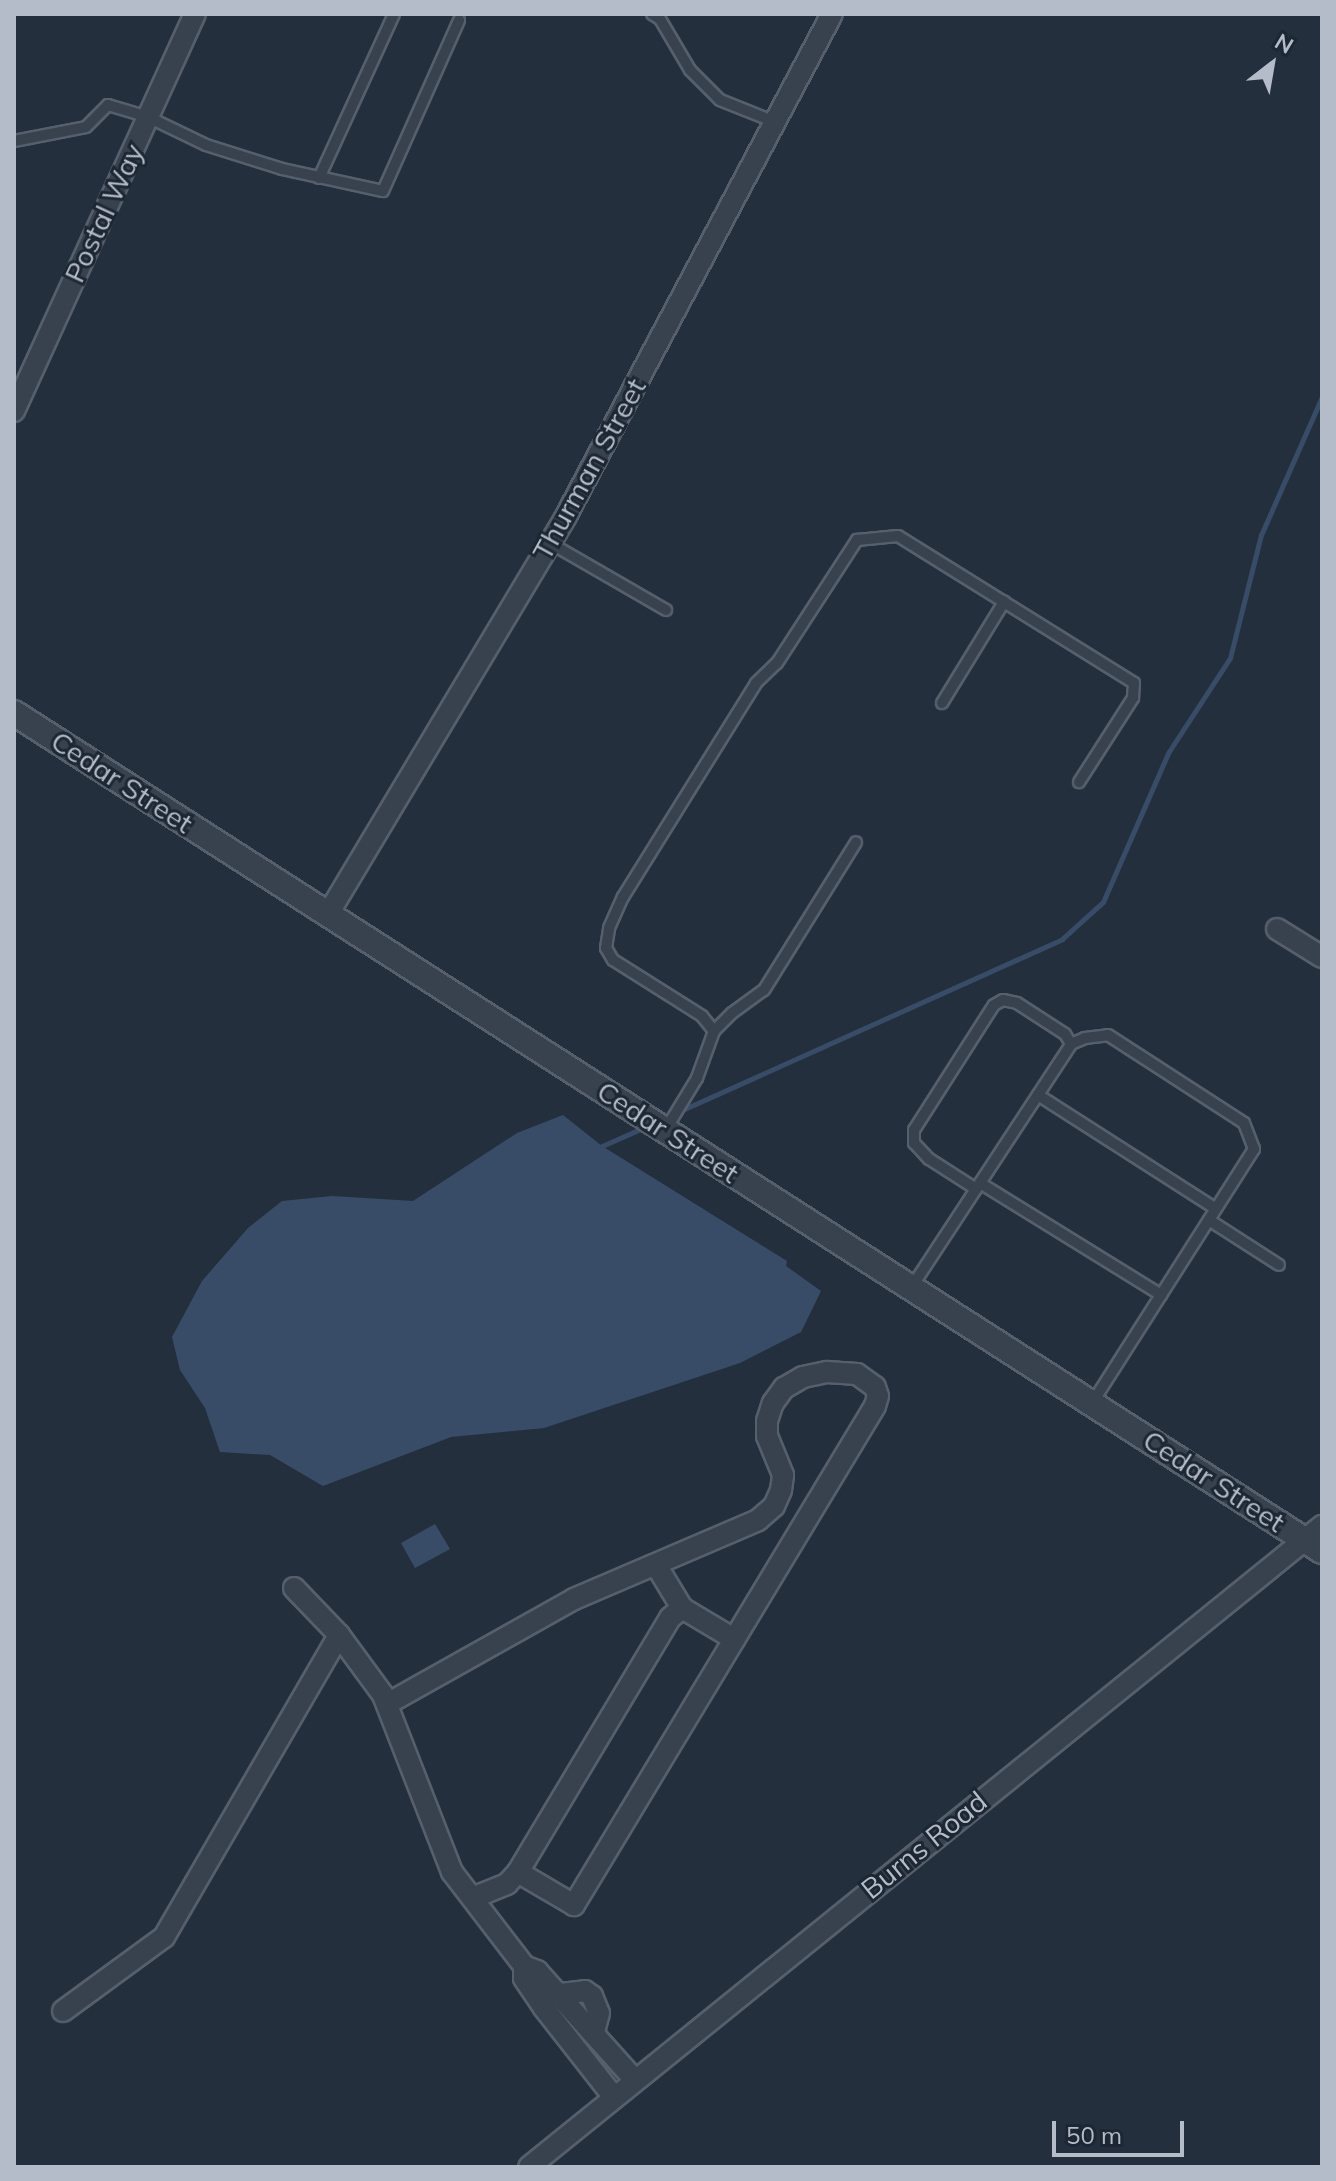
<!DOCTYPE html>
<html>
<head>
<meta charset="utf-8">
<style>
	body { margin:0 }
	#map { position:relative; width:1336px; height:2181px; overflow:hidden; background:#242f3e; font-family:Mulish,sans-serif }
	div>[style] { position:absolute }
	.water>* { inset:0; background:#394c67 }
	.stream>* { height:5px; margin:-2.5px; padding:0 2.5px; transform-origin:2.5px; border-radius:2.5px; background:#394c67 }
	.roads { filter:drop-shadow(2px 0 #565f6c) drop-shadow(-2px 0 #565f6c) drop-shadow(0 2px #565f6c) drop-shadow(0 -2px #565f6c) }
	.service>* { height:10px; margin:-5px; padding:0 5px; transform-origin:5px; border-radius:5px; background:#38414e }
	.minor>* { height:20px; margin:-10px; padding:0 10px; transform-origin:10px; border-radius:10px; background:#38414e }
	.tertiary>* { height:24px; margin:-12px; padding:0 12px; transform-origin:12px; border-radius:12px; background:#38414e }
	span { translate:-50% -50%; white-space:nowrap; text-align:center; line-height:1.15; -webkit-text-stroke:6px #1d2633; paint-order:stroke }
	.street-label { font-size:28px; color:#b4bcc9 }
	.frame { position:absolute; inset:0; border:16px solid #b4bcc9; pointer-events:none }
	.north { position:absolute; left:1232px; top:24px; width:80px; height:80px; -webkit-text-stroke:6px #1d2633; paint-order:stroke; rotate:31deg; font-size:22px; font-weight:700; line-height:32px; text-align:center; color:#b4bcc9 }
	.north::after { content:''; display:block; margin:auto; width:28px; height:36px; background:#b4bcc9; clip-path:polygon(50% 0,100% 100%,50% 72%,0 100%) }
	.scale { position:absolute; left:1052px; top:2121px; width:132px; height:36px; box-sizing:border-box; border:4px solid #b4bcc9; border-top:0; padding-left:10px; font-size:24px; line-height:28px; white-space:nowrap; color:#b4bcc9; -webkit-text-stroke:6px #1d2633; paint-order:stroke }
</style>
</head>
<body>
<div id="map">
	<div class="water">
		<i style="clip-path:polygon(563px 1115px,602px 1146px,787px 1261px,786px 1266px,821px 1291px,801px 1332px,740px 1363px,544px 1428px,451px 1437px,323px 1486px,270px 1455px,220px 1452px,205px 1408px,180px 1370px,172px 1337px,202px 1281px,248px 1228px,282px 1201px,332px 1196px,413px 1201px,517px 1133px)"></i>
		<i style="clip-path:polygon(435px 1524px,450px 1549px,415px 1568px,401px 1543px)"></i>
	</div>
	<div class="stream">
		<i style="left:680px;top:1111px;width:419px;rotate:-24.2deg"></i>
		<i style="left:1062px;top:939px;width:55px;rotate:-42.1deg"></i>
		<i style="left:1103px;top:902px;width:163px;rotate:-66.4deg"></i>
		<i style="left:1168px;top:753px;width:113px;rotate:-56.9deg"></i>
		<i style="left:1230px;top:658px;width:127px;rotate:-75.9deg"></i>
		<i style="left:1261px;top:535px;width:151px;rotate:-66.2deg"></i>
		<i style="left:602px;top:1146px;width:47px;rotate:-23.8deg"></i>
	</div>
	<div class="roads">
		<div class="service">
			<i style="left:652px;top:14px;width:9px;rotate:32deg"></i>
			<i style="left:660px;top:19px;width:59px;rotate:59.5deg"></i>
			<i style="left:690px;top:70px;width:42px;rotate:45deg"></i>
			<i style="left:720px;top:100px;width:59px;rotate:21.8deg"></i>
			<i style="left:14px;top:141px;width:73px;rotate:-11deg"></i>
			<i style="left:86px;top:127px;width:31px;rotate:-45deg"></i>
			<i style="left:108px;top:105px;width:42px;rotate:16.7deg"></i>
			<i style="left:148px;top:117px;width:64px;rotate:25.8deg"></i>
			<i style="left:206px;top:145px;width:80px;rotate:17.5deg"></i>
			<i style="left:282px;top:169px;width:103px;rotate:12.3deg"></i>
			<i style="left:383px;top:191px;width:187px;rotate:-66deg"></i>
			<i style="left:319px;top:178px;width:180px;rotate:-65.4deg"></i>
			<i style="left:550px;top:543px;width:134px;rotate:30deg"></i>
			<i style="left:942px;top:703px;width:119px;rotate:-58.5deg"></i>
			<i style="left:714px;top:1031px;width:25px;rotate:-45deg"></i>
			<i style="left:732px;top:1013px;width:39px;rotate:-36deg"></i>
			<i style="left:764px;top:990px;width:174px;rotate:-58.1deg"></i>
			<i style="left:1038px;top:1095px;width:211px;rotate:32.6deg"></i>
			<i style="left:666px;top:1129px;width:60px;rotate:-58.7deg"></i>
			<i style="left:697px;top:1078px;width:50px;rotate:-70.1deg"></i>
			<i style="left:714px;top:1031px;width:19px;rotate:-129deg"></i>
			<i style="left:702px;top:1016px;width:105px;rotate:-147.8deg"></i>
			<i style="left:613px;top:960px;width:14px;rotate:-120deg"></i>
			<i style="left:606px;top:948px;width:20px;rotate:-81deg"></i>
			<i style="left:609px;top:928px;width:34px;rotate:-66deg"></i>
			<i style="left:623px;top:897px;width:252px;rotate:-58.1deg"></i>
			<i style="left:756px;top:683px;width:29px;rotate:-44deg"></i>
			<i style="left:777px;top:663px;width:147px;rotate:-57deg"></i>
			<i style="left:857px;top:540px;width:41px;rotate:-5.6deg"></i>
			<i style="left:898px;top:536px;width:278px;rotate:31.9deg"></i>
			<i style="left:1134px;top:683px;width:15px;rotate:94deg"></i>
			<i style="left:1133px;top:698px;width:100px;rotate:122.7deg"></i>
			<i style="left:980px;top:1183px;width:213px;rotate:31.7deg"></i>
			<i style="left:976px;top:1189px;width:56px;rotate:-147.4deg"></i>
			<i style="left:929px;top:1159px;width:22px;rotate:-133deg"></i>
			<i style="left:914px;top:1143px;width:13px;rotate:-90deg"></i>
			<i style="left:914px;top:1130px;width:148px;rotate:-57.4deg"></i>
			<i style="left:994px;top:1005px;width:10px;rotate:-29deg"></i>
			<i style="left:1003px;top:1000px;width:14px;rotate:12deg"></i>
			<i style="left:1017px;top:1003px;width:57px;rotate:32.9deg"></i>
			<i style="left:1065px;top:1034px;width:12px;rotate:59deg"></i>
			<i style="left:1209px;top:1220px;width:83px;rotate:32.7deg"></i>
			<i style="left:911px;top:1288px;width:292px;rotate:-56.7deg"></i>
			<i style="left:1071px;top:1044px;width:15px;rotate:-23deg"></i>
			<i style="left:1085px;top:1038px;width:23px;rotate:-7deg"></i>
			<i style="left:1108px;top:1035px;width:162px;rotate:32.9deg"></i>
			<i style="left:1244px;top:1123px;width:28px;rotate:69deg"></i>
			<i style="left:1254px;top:1149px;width:301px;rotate:122.5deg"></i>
		</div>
		<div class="minor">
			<i style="left:14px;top:411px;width:436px;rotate:-65.5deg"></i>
			<i style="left:328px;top:914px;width:464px;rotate:-59.1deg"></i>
			<i style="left:566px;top:516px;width:568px;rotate:-62.08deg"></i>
			<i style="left:1277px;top:929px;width:53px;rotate:31.9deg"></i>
			<i style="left:656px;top:1565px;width:50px;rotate:58.8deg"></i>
			<i style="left:682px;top:1608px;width:61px;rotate:30.8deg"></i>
			<i style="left:294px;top:1588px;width:65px;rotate:46.2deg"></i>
			<i style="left:339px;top:1635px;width:74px;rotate:53.7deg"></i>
			<i style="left:383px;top:1695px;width:190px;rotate:68.7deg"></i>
			<i style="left:452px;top:1872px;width:118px;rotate:52.5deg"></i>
			<i style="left:387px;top:1704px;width:214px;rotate:-29.3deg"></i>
			<i style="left:574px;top:1599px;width:200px;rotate:-23.2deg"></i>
			<i style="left:758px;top:1520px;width:21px;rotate:-41deg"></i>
			<i style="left:774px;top:1506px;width:17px;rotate:-66deg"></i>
			<i style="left:781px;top:1490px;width:15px;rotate:-82deg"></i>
			<i style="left:783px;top:1475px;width:42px;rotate:-112.3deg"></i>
			<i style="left:767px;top:1436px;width:15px;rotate:-90deg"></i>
			<i style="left:767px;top:1421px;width:19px;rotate:-72deg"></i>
			<i style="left:773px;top:1403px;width:19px;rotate:-54deg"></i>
			<i style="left:784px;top:1388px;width:22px;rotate:-30deg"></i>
			<i style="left:803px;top:1377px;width:25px;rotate:-12deg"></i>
			<i style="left:827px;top:1372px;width:30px;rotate:4deg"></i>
			<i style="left:857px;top:1374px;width:22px;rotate:36deg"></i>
			<i style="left:875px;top:1387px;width:9px;rotate:72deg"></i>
			<i style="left:878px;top:1396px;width:10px;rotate:107deg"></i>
			<i style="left:875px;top:1406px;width:583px;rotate:121.1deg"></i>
			<i style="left:574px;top:1905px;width:65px;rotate:-149.5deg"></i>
			<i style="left:518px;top:1872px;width:16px;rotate:133deg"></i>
			<i style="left:507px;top:1884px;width:37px;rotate:158deg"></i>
			<i style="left:518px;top:1872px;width:296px;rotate:-59.1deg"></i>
			<i style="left:670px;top:1618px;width:16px;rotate:-40deg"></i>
			<i style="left:561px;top:1994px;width:24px;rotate:-7deg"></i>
			<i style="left:585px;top:1991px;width:9px;rotate:36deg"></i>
			<i style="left:592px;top:1996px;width:18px;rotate:68deg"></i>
			<i style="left:599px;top:2013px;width:20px;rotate:105deg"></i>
			<i style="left:63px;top:2011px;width:125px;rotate:-36.2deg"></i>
			<i style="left:164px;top:1937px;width:349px;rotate:-59.9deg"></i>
			<i style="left:613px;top:2096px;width:112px;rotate:-128.1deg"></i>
			<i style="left:544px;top:2008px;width:36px;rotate:-124deg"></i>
			<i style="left:524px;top:1978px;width:12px;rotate:-90deg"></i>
			<i style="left:524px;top:1966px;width:14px;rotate:21deg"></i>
			<i style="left:537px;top:1971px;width:145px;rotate:48.1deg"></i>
			<i style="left:529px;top:2167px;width:1020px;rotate:-38.95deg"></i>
		</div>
		<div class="tertiary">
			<i style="left:14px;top:713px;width:1553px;rotate:32.65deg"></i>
		</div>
	</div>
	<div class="street-label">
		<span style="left:104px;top:213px;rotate:-65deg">Postal Way</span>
		<span style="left:589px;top:469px;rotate:-61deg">Thurman Street</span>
		<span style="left:122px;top:782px;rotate:33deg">Cedar Street</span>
		<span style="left:668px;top:1132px;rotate:33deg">Cedar Street</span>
		<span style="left:1214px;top:1481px;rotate:33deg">Cedar Street</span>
		<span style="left:924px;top:1845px;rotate:-39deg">Burns Road</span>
	</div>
	<div class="frame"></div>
	<div class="north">N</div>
	<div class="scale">50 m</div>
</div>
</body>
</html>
